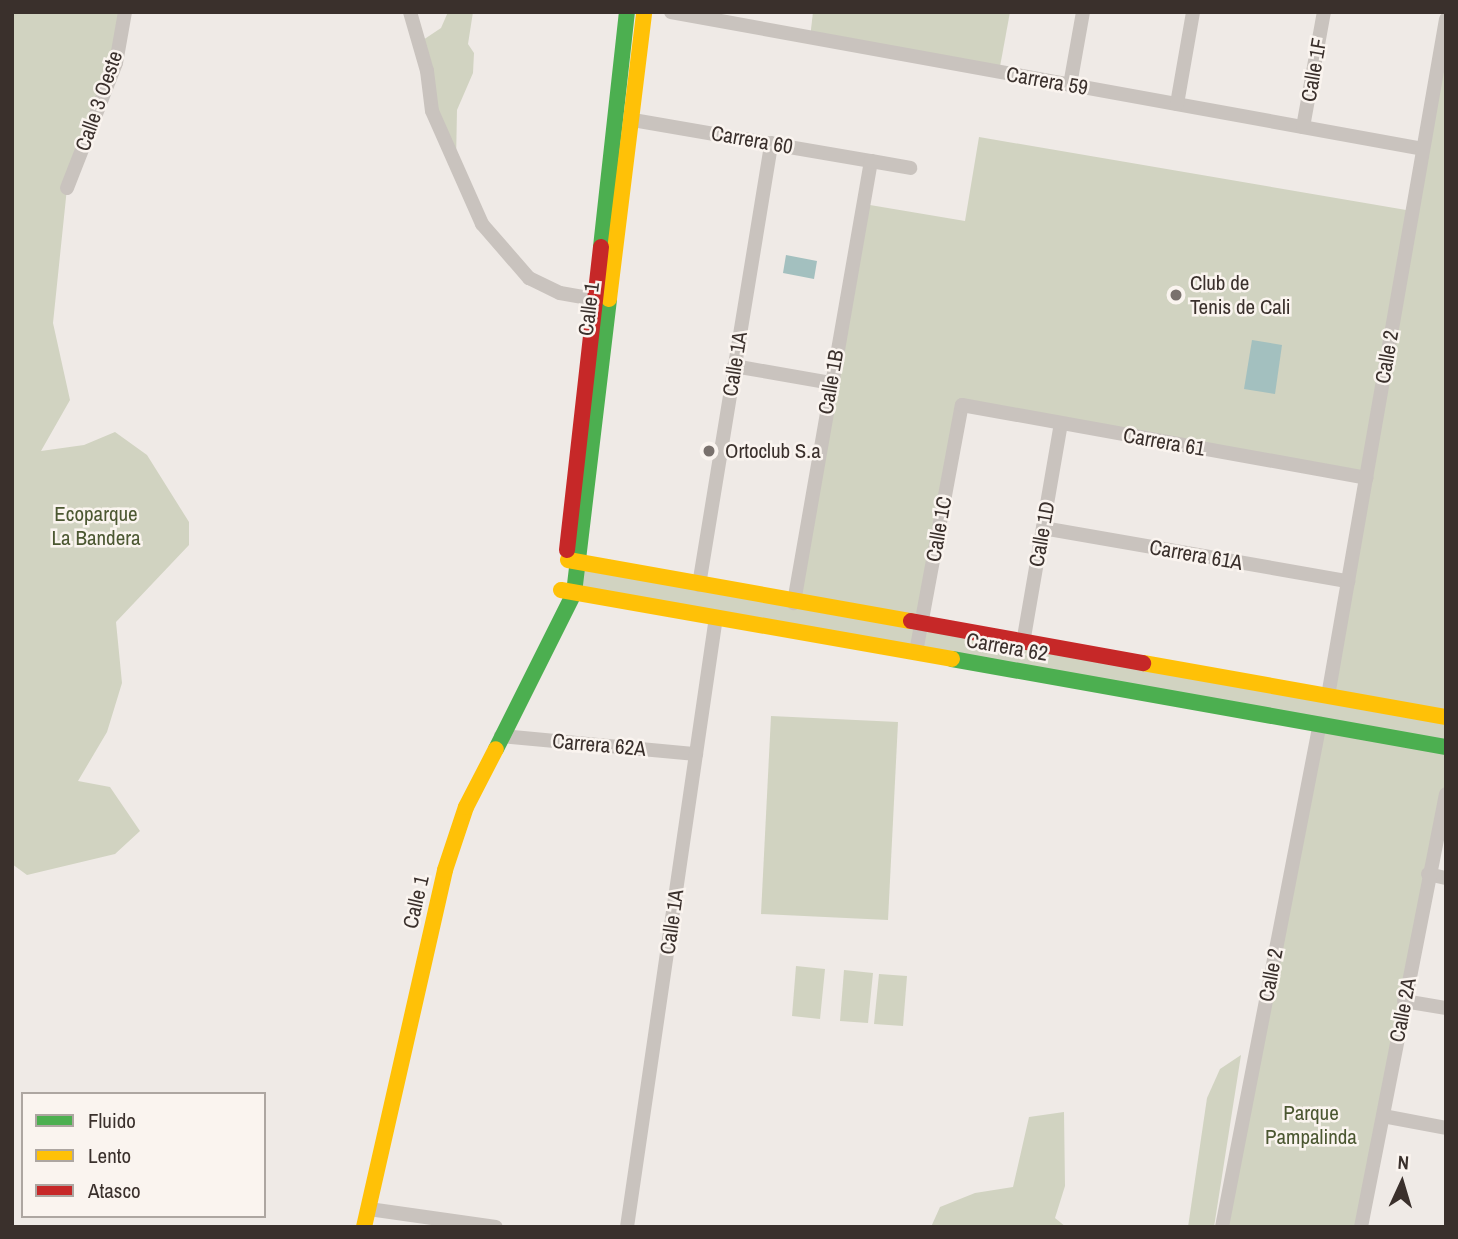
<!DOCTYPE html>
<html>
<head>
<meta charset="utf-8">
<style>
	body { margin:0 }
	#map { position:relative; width:1458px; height:1239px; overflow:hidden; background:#efeae6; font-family:"Archivo Narrow",sans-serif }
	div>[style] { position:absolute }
	.green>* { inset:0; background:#d1d3c1 }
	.water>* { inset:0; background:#a3c0bf }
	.street>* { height:14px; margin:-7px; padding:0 7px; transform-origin:7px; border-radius:7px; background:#c9c3be }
	.fast>* { height:16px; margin:-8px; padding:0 8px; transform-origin:8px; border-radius:8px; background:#4caf50 }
	.slow>* { height:16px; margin:-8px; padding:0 8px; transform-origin:8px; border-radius:8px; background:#ffc107 }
	.jam>* { height:16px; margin:-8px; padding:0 8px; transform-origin:8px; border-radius:8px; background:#c62828 }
	.dots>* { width:19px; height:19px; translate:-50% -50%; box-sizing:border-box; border:4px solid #faf4ef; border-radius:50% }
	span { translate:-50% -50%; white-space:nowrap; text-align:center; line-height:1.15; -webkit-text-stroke:5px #faf4ef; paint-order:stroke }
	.street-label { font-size:21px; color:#3a302c }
	.poi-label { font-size:21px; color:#3a302c }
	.left { translate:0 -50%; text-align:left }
	.park-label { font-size:21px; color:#4b5731 }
	.frame { position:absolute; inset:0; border:14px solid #3a302c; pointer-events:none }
	.legend { position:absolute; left:21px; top:1092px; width:245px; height:126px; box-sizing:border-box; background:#faf4ef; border:2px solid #ada6a1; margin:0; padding:9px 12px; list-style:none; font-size:21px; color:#3a302c }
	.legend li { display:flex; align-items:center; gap:14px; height:35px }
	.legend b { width:35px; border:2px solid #ada6a1 }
	.north { position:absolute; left:1367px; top:1148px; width:70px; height:70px; -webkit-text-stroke:5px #faf4ef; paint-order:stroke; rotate:4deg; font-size:19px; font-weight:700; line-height:28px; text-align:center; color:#3a302c }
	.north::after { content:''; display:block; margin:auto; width:24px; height:32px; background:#3a302c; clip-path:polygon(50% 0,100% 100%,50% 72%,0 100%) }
</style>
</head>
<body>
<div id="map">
	<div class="green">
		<i style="clip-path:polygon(12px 12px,125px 12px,116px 63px,67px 188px,53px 323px,70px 400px,41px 451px,84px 445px,115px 432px,147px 455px,189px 522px,189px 545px,116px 622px,122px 683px,107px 732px,78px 781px,110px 787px,140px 831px,115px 854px,27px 875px,12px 864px)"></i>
		<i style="clip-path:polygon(448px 12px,473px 12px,468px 44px,474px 53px,473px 73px,457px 110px,456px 162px,447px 152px,420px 42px,441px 28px)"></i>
		<i style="clip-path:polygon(813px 12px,1010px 12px,999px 72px,810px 38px)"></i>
		<i style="clip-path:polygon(evenodd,1446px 19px,1446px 794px,1361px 1227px,1222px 1227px,1320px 723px,574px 593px,579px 562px,794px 602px,864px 204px,965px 221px,979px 137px,1412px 211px,1446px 19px,962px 405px,1366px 478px,1328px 696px,921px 626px,962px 405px)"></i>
		<i style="clip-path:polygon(771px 716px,898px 722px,888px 920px,761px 914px)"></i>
		<i style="clip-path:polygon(796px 966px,825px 969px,820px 1019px,792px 1016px)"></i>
		<i style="clip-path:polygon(844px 970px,873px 973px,868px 1023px,840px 1021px)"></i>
		<i style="clip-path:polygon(879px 974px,907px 976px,903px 1026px,874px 1024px)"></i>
		<i style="clip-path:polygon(1241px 1055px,1214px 1227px,1188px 1227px,1207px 1098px,1220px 1069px)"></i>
		<i style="clip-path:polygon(1064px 1112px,1065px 1186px,1055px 1218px,1066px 1227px,931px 1227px,940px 1207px,975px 1193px,1013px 1187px,1029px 1117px)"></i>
	</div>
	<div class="water">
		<i style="clip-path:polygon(786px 255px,817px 261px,814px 279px,783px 273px)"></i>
		<i style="clip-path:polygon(1252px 340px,1282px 345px,1275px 394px,1244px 389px)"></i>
	</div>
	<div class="street">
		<i style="left:410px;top:12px;width:61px;rotate:73.9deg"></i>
		<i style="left:427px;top:71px;width:40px;rotate:82.9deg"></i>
		<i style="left:432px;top:111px;width:124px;rotate:66.1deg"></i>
		<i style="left:482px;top:224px;width:72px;rotate:49deg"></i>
		<i style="left:529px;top:278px;width:34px;rotate:26deg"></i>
		<i style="left:560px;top:293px;width:36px;rotate:10deg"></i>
		<i style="left:671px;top:12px;width:764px;rotate:10.32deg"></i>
		<i style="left:1070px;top:85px;width:74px;rotate:-79.9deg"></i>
		<i style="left:1177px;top:104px;width:93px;rotate:-80.1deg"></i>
		<i style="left:633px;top:120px;width:242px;rotate:9.8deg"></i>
		<i style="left:871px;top:161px;width:449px;rotate:99.9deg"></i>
		<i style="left:1303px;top:127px;width:117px;rotate:-79.7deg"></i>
		<i style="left:871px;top:161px;width:40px;rotate:10deg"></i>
		<i style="left:67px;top:188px;width:134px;rotate:-68.6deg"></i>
		<i style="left:116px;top:63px;width:52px;rotate:-80deg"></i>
		<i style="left:734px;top:366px;width:98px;rotate:9.9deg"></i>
		<i style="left:1043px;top:528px;width:310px;rotate:9.9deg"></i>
		<i style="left:699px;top:585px;width:448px;rotate:-80.7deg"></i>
		<i style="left:1023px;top:643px;width:222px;rotate:-80.2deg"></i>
		<i style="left:916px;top:652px;width:251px;rotate:-79.5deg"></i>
		<i style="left:962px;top:405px;width:411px;rotate:10.2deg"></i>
		<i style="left:1328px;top:696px;width:687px;rotate:-80.11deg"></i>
		<i style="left:501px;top:736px;width:196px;rotate:5.3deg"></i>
		<i style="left:1428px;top:874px;width:18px;rotate:13deg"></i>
		<i style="left:1404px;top:1001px;width:43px;rotate:9.5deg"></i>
		<i style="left:1383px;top:1116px;width:64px;rotate:10.8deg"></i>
		<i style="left:369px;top:1209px;width:128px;rotate:8.1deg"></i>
		<i style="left:627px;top:1227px;width:616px;rotate:-81.7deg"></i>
		<i style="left:1222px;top:1227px;width:513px;rotate:-79deg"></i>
		<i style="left:1361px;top:1227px;width:441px;rotate:-78.9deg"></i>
	</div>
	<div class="fast">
		<i style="left:601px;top:247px;width:236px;rotate:-83.7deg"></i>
		<i style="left:952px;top:659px;width:502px;rotate:10.1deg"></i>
		<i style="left:496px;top:749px;width:174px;rotate:-63.4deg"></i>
		<i style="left:574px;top:593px;width:296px;rotate:-83.2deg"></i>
	</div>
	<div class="slow">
		<i style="left:609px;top:299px;width:289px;rotate:-83deg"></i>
		<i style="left:568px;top:560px;width:348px;rotate:10.1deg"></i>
		<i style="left:561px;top:590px;width:397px;rotate:10deg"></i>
		<i style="left:1143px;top:663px;width:308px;rotate:10.1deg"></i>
		<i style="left:364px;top:1227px;width:366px;rotate:-77.2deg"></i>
		<i style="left:445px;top:870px;width:66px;rotate:-71.6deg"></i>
		<i style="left:466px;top:807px;width:65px;rotate:-62.7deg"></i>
	</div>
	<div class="jam">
		<i style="left:567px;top:550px;width:305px;rotate:-83.6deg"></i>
		<i style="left:911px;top:621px;width:236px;rotate:10.3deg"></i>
	</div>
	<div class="dots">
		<i style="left:1176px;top:295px;background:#79716d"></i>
		<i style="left:709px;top:451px;background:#79716d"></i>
	</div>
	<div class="street-label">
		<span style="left:1314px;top:70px;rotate:-80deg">Calle 1F</span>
		<span style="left:1047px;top:81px;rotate:10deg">Carrera 59</span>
		<span style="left:99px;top:101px;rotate:-71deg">Calle 3 Oeste</span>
		<span style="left:752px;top:140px;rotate:10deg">Carrera 60</span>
		<span style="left:589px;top:309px;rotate:-83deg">Calle 1</span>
		<span style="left:1387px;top:357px;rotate:-80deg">Calle 2</span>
		<span style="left:735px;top:364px;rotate:-81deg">Calle 1A</span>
		<span style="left:831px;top:382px;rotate:-80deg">Calle 1B</span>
		<span style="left:1164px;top:442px;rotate:10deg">Carrera 61</span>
		<span style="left:939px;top:529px;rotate:-80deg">Calle 1C</span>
		<span style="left:1042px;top:534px;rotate:-80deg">Calle 1D</span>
		<span style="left:1196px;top:555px;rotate:10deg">Carrera 61A</span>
		<span style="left:1007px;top:647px;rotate:10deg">Carrera 62</span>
		<span style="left:599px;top:745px;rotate:5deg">Carrera 62A</span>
		<span style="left:416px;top:902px;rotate:-77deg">Calle 1</span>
		<span style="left:672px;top:922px;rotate:-82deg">Calle 1A</span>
		<span style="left:1271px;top:975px;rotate:-79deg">Calle 2</span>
		<span style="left:1403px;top:1010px;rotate:-79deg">Calle 2A</span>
	</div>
	<div class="poi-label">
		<span class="left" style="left:1190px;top:295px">Club de<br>Tenis de Cali</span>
		<span class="left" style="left:725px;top:451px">Ortoclub S.a</span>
	</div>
	<div class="park-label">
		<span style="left:96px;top:526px">Ecoparque<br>La Bandera</span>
		<span style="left:1311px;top:1125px">Parque<br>Pampalinda</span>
	</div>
	<div class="frame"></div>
	<ul class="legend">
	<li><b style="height:9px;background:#4caf50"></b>Fluido</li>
	<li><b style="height:9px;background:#ffc107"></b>Lento</li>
	<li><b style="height:9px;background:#c62828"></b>Atasco</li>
	</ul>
	<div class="north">N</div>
</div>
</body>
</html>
